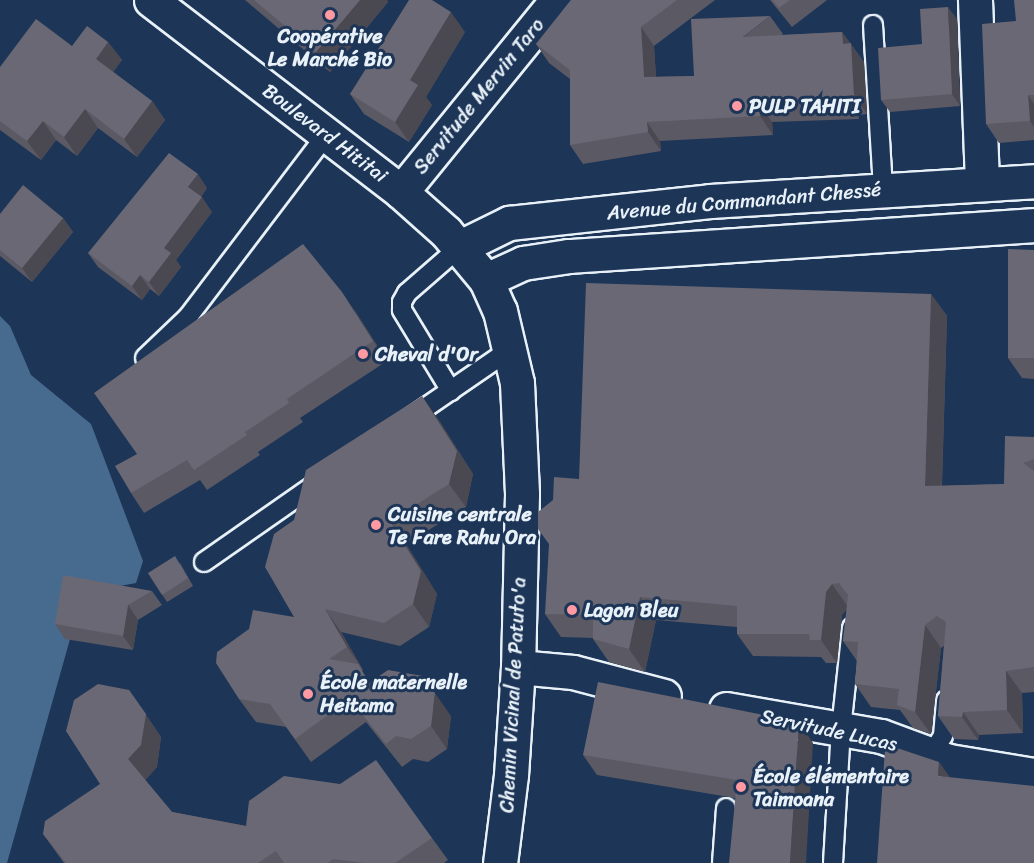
<!DOCTYPE html>
<html>
<head>
<meta charset="utf-8">
<style>
	body { margin:0 }
	#map { position:relative; width:1034px; height:863px; overflow:hidden; background:#1d3557; font-family:Sriracha,sans-serif }
	div>[style] { position:absolute }
	.water>* { inset:0; background:#466b8e }
	.roads { filter:drop-shadow(2px 0 #e8f1f8) drop-shadow(-2px 0 #e8f1f8) drop-shadow(0 2px #e8f1f8) drop-shadow(0 -2px #e8f1f8) }
	.service>* { height:18px; margin:-9px; padding:0 9px; transform-origin:9px; border-radius:9px; background:#1d3557 }
	.minor>* { height:33px; margin:-16.5px; padding:0 16.5px; transform-origin:16.5px; border-radius:16.5px; background:#1d3557 }
	.secondary>* { height:33px; margin:-16.5px; padding:0 16.5px; transform-origin:16.5px; border-radius:16.5px; background:#1d3557 }
	.wall>* { inset:0; background:#5b5964 }
	.shaded-wall>* { inset:0; background:#4a4951 }
	.building>* { inset:0; background:#6a6874 }
	.dots>* { width:16px; height:16px; translate:-50% -50%; box-sizing:border-box; border:3px solid #1d3557; border-radius:50% }
	span { translate:-50% -50%; white-space:nowrap; text-align:center; line-height:1.15; -webkit-text-stroke:6px #1d3557; paint-order:stroke }
	.poi-label { font-size:20px; color:#e8f1f8; font-weight:700 }
	.left { translate:0 -50%; text-align:left }
	.street-label { font-size:20px; color:#e8f1f8 }
</style>
</head>
<body>
<div id="map">
	<div class="water">
		<i style="clip-path:polygon(0 316px,10px 326px,31px 375px,91px 424px,143px 561px,136px 583px,83px 593px,7px 863px,0 863px)"></i>
	</div>
	<div class="roads">
		<div class="service">
			<i style="left:873px;top:25px;width:165px;rotate:86.5deg"></i>
			<i style="left:145px;top:358px;width:59px;rotate:-43.6deg"></i>
			<i style="left:188px;top:317px;width:230px;rotate:-52.8deg"></i>
			<i style="left:451px;top:391px;width:95px;rotate:-121.2deg"></i>
			<i style="left:402px;top:310px;width:8px;rotate:-90deg"></i>
			<i style="left:402px;top:302px;width:10px;rotate:-61deg"></i>
			<i style="left:407px;top:293px;width:70px;rotate:-41deg"></i>
			<i style="left:409px;top:419px;width:124px;rotate:-34.5deg"></i>
			<i style="left:204px;top:562px;width:141px;rotate:-34.9deg"></i>
			<i style="left:931px;top:755px;width:22px;rotate:-58deg"></i>
			<i style="left:943px;top:736px;width:36px;rotate:-85deg"></i>
			<i style="left:722px;top:863px;width:55px;rotate:-85.8deg"></i>
			<i style="left:833px;top:863px;width:134px;rotate:-86.6deg"></i>
			<i style="left:841px;top:729px;width:102px;rotate:-83.8deg"></i>
		</div>
		<div class="minor">
			<i style="left:975px;top:0;width:184px;rotate:87.8deg"></i>
			<i style="left:401px;top:192px;width:247px;rotate:-50.9deg"></i>
			<i style="left:518px;top:667px;width:55px;rotate:5.2deg"></i>
			<i style="left:573px;top:672px;width:94px;rotate:14.8deg"></i>
			<i style="left:726px;top:709px;width:157px;rotate:9.9deg"></i>
			<i style="left:881px;top:736px;width:72px;rotate:20.2deg"></i>
			<i style="left:949px;top:761px;width:86px;rotate:9.4deg"></i>
		</div>
		<div class="secondary">
			<i style="left:151px;top:0;width:315px;rotate:37.5deg"></i>
			<i style="left:401px;top:192px;width:60px;rotate:41.6deg"></i>
			<i style="left:446px;top:232px;width:62px;rotate:50.2deg"></i>
			<i style="left:486px;top:280px;width:34px;rotate:66deg"></i>
			<i style="left:500px;top:311px;width:74px;rotate:76.7deg"></i>
			<i style="left:517px;top:383px;width:111px;rotate:87.4deg"></i>
			<i style="left:522px;top:494px;width:173px;rotate:91.3deg"></i>
			<i style="left:518px;top:667px;width:108px;rotate:93.7deg"></i>
			<i style="left:511px;top:775px;width:89px;rotate:97.1deg"></i>
			<i style="left:460px;top:247px;width:55px;rotate:-26.1deg"></i>
			<i style="left:509px;top:223px;width:202px;rotate:-6.2deg"></i>
			<i style="left:710px;top:201px;width:325px;rotate:-3.5deg"></i>
			<i style="left:486px;top:280px;width:41px;rotate:-24.7deg"></i>
			<i style="left:523px;top:263px;width:47px;rotate:-8.7deg"></i>
			<i style="left:569px;top:256px;width:466px;rotate:-3.8deg"></i>
		</div>
	</div>
	<div class="wall">
		<i style="clip-path:polygon(245px 0,387px 0,388px 2px,330px 72px)"></i>
		<i style="clip-path:polygon(571px 0,715px 0,654px 46px,656px 77px,694px 76px,770px 16px,783px 34px,782px 35px,842px 32px,864px 62px,867px 114px,859px 115px,859px 119px,772px 122px,773px 135px,660px 141px,661px 151px,583px 164px,570px 145px,570px 79px,549px 63px,536px 44px)"></i>
		<i style="clip-path:polygon(770px 0,827px 0,792px 27px)"></i>
		<i style="clip-path:polygon(1034px 0,1034px 140px,999px 143px,986px 124px,1016px 21px)"></i>
		<i style="clip-path:polygon(957px 19px,960px 106px,890px 112px,881px 100px,922px 44px)"></i>
		<i style="clip-path:polygon(465px 32px,426px 97px,432px 105px,409px 142px,364px 114px,350px 94px)"></i>
		<i style="clip-path:polygon(108px 42px,122px 60px,113px 72px,152px 101px,165px 120px,137px 157px,98px 128px,77px 156px,56px 140px,41px 160px,0 130px,0 67px,72px 46px)"></i>
		<i style="clip-path:polygon(207px 188px,201px 197px,212px 212px,176px 260px,181px 267px,159px 296px,150px 289px,142px 300px,98px 267px,88px 253px)"></i>
		<i style="clip-path:polygon(0 214px,63px 218px,73px 232px,32px 282px,0 256px)"></i>
		<i style="clip-path:polygon(1034px 250px,1034px 379px,1022px 378px,1008px 358px)"></i>
		<i style="clip-path:polygon(931px 294px,947px 316px,942px 486px,1004px 484px,1034px 437px,1034px 692px,1022px 693px,1023px 733px,979px 735px,978px 740px,954px 739px,938px 716px,944px 646px,941px 648px,931px 734px,913px 728px,900px 710px,871px 707px,855px 684px,857px 661px,843px 641px,847px 609px,842px 615px,837px 663px,826px 663px,821px 657px,753px 656px,737px 634px,737px 627px,656px 620px,645px 672px,609px 662px,593px 639px,593px 638px,561px 637px,545px 614px,579px 479px)"></i>
		<i style="clip-path:polygon(355px 311px,387px 361px,300px 418px,303px 422px,258px 452px,260px 455px,207px 490px,200px 480px,144px 513px,131px 493px)"></i>
		<i style="clip-path:polygon(438px 419px,473px 474px,466px 507px,406px 544px,437px 594px,429px 627px,400px 646px,341px 632px,363px 670px,362px 671px,370px 682px,451px 716px,447px 749px,428px 762px,413px 759px,402px 767px,366px 722px,311px 762px,286px 727px,256px 722px,239px 699px,294px 617px,294px 520px)"></i>
		<i style="clip-path:polygon(180px 563px,193px 586px,167px 602px,148px 573px)"></i>
		<i style="clip-path:polygon(152px 591px,162px 605px,138px 620px,133px 650px,65px 639px,55px 624px)"></i>
		<i style="clip-path:polygon(129px 690px,161px 737px,157px 767px,145px 780px,172px 812px,246px 826px,432px 838px,448px 860px,444px 863px,64px 863px,43px 834px,100px 784px)"></i>
		<i style="clip-path:polygon(813px 743px,735px 798px,597px 775px,583px 755px)"></i>
	</div>
	<div class="shaded-wall">
		<i style="clip-path:polygon(360px 0,387px 0,388px 2px,330px 72px,316px 52px)"></i>
		<i style="clip-path:polygon(948px 7px,957px 19px,960px 106px,952px 94px)"></i>
		<i style="clip-path:polygon(451px 12px,465px 32px,426px 97px,432px 105px,409px 142px,395px 122px,410px 80px)"></i>
		<i style="clip-path:polygon(641px 27px,654px 46px,657px 96px,644px 77px)"></i>
		<i style="clip-path:polygon(842px 32px,864px 62px,867px 114px,854px 95px,843px 44px)"></i>
		<i style="clip-path:polygon(108px 42px,122px 60px,109px 78px,96px 59px)"></i>
		<i style="clip-path:polygon(1028px 95px,1034px 104px,1034px 127px,1030px 121px)"></i>
		<i style="clip-path:polygon(845px 96px,859px 115px,859px 119px,846px 100px)"></i>
		<i style="clip-path:polygon(152px 101px,165px 120px,137px 157px,124px 139px)"></i>
		<i style="clip-path:polygon(759px 103px,772px 122px,773px 135px,760px 116px)"></i>
		<i style="clip-path:polygon(85px 109px,98px 128px,77px 156px,64px 137px)"></i>
		<i style="clip-path:polygon(43px 121px,56px 140px,41px 160px,27px 141px)"></i>
		<i style="clip-path:polygon(647px 122px,660px 141px,661px 151px,648px 132px)"></i>
		<i style="clip-path:polygon(198px 174px,207px 188px,198px 201px,188px 187px)"></i>
		<i style="clip-path:polygon(202px 197px,212px 212px,176px 260px,181px 267px,159px 296px,149px 282px,164px 248px)"></i>
		<i style="clip-path:polygon(63px 218px,73px 232px,32px 282px,22px 268px)"></i>
		<i style="clip-path:polygon(140px 275px,150px 289px,142px 300px,132px 286px)"></i>
		<i style="clip-path:polygon(342px 292px,355px 311px,387px 361px,373px 341px)"></i>
		<i style="clip-path:polygon(931px 294px,947px 316px,941px 509px,925px 486px)"></i>
		<i style="clip-path:polygon(422px 396px,438px 419px,473px 474px,466px 507px,449px 484px)"></i>
		<i style="clip-path:polygon(390px 521px,406px 544px,437px 594px,429px 627px,413px 604px)"></i>
		<i style="clip-path:polygon(832px 584px,848px 607px,842px 615px,837px 663px,821px 640px,826px 592px)"></i>
		<i style="clip-path:polygon(640px 597px,656px 620px,645px 672px,629px 649px)"></i>
		<i style="clip-path:polygon(128px 605px,138px 620px,133px 650px,123px 636px)"></i>
		<i style="clip-path:polygon(325px 609px,341px 632px,363px 670px,347px 647px)"></i>
		<i style="clip-path:polygon(925px 625px,941px 648px,931px 734px,915px 712px)"></i>
		<i style="clip-path:polygon(1006px 671px,1022px 693px,1023px 733px,1007px 710px)"></i>
		<i style="clip-path:polygon(129px 690px,161px 737px,157px 767px,144px 782px,128px 759px)"></i>
		<i style="clip-path:polygon(435px 693px,451px 716px,447px 749px,431px 726px)"></i>
		<i style="clip-path:polygon(963px 712px,979px 735px,978px 740px,962px 717px)"></i>
		<i style="clip-path:polygon(799px 722px,813px 743px,806px 863px,790px 863px)"></i>
		<i style="clip-path:polygon(939px 762px,952px 780px,938px 776px)"></i>
	</div>
	<div class="building">
		<i style="clip-path:polygon(254px 0,360px 0,316px 52px)"></i>
		<i style="clip-path:polygon(409px 0,432px 0,451px 12px,410px 80px,418px 85px,395px 122px,350px 94px)"></i>
		<i style="clip-path:polygon(571px 0,677px 0,641px 27px,644px 77px,694px 76px,691px 19px,770px 16px,743px 37px,842px 32px,843px 44px,851px 43px,854px 95px,845px 96px,846px 100px,759px 103px,760px 116px,647px 122px,648px 132px,570px 145px,570px 70px,536px 44px)"></i>
		<i style="clip-path:polygon(772px 0,790px 0,779px 8px)"></i>
		<i style="clip-path:polygon(1014px 0,1034px 0,1034px 95px,1028px 95px,1030px 121px,986px 124px,982px 24px,1016px 21px)"></i>
		<i style="clip-path:polygon(948px 7px,952px 94px,881px 100px,878px 48px,922px 44px,920px 9px)"></i>
		<i style="clip-path:polygon(36px 19px,72px 46px,87px 26px,108px 42px,96px 59px,152px 101px,124px 139px,85px 109px,64px 137px,43px 121px,27px 141px,0 121px,0 67px)"></i>
		<i style="clip-path:polygon(169px 153px,198px 174px,188px 187px,202px 197px,164px 248px,171px 253px,149px 282px,140px 275px,132px 286px,88px 253px)"></i>
		<i style="clip-path:polygon(23px 185px,63px 218px,22px 268px,0 250px,0 214px)"></i>
		<i style="clip-path:polygon(303px 244px,342px 292px,373px 341px,287px 399px,289px 403px,245px 432px,247px 435px,194px 470px,187px 460px,131px 493px,115px 466px,137px 454px,94px 393px)"></i>
		<i style="clip-path:polygon(1008px 249px,1034px 250px,1034px 358px,1008px 358px)"></i>
		<i style="clip-path:polygon(586px 283px,931px 294px,925px 486px,1004px 484px,1005px 436px,1034px 437px,1034px 459px,1023px 463px,1034px 471px,1034px 667px,1006px 671px,1007px 710px,963px 712px,962px 717px,938px 716px,946px 622px,937px 616px,925px 625px,915px 712px,897px 705px,899px 689px,855px 684px,858px 642px,843px 641px,848px 595px,839px 583px,832px 584px,826px 592px,821px 640px,810px 640px,809px 634px,737px 634px,737px 606px,640px 597px,629px 649px,593px 639px,593px 615px,545px 614px,549px 544px,538px 529px,538px 512px,553px 500px,554px 477px,579px 479px)"></i>
		<i style="clip-path:polygon(422px 396px,457px 451px,449px 484px,390px 521px,421px 571px,413px 604px,384px 623px,325px 609px,347px 647px,329px 659px,358px 664px,369px 683px,388px 670px,423px 676px,435px 693px,431px 726px,411px 739px,396px 736px,386px 744px,350px 699px,295px 739px,270px 704px,239px 699px,216px 663px,217px 652px,249px 629px,253px 610px,294px 617px,265px 567px,274px 534px,294px 520px,306px 470px)"></i>
		<i style="clip-path:polygon(175px 556px,188px 578px,162px 595px,148px 573px)"></i>
		<i style="clip-path:polygon(63px 575px,152px 591px,128px 605px,123px 636px,55px 624px)"></i>
		<i style="clip-path:polygon(598px 682px,799px 722px,790px 863px,729px 863px,737px 780px,583px 755px)"></i>
		<i style="clip-path:polygon(98px 684px,129px 690px,146px 714px,141px 745px,128px 759px,172px 812px,246px 826px,249px 801px,284px 776px,340px 784px,376px 760px,432px 838px,395px 863px,365px 863px,333px 859px,328px 863px,284px 863px,276px 851px,258px 863px,66px 863px,43px 834px,45px 821px,100px 784px,66px 731px,74px 700px)"></i>
		<i style="clip-path:polygon(894px 747px,939px 762px,938px 776px,1034px 786px,1034px 863px,877px 863px,885px 749px)"></i>
	</div>
	<div class="dots">
		<i style="left:330px;top:15px;background:#ff9aa2"></i>
		<i style="left:737px;top:106px;background:#ff9aa2"></i>
		<i style="left:363px;top:354px;background:#ff9aa2"></i>
		<i style="left:376px;top:525px;background:#ff9aa2"></i>
		<i style="left:572px;top:610px;background:#ff9aa2"></i>
		<i style="left:308px;top:694px;background:#ff9aa2"></i>
		<i style="left:741px;top:787px;background:#ff9aa2"></i>
	</div>
	<div class="poi-label">
		<span style="left:330px;top:48px">Coopérative<br>Le Marché Bio</span>
		<span class="left" style="left:749px;top:106px">PULP TAHITI</span>
		<span class="left" style="left:375px;top:354px">Cheval d'Or</span>
		<span class="left" style="left:388px;top:526px">Cuisine centrale<br>Te Fare Rahu Ora</span>
		<span class="left" style="left:584px;top:610px">Lagon Bleu</span>
		<span class="left" style="left:320px;top:694px">École maternelle<br>Heitama</span>
		<span class="left" style="left:753px;top:788px">École élémentaire<br>Taimoana</span>
	</div>
	<div class="street-label">
		<span style="left:479px;top:96px;rotate:-51deg">Servitude Mervin Taro</span>
		<span style="left:325px;top:133px;rotate:37deg">Boulevard Hititai</span>
		<span style="left:744px;top:201px;rotate:-5deg">Avenue du Commandant Chessé</span>
		<span style="left:513px;top:695px;rotate:-87deg">Chemin Vicinal de Patuto'a</span>
		<span style="left:829px;top:730px;rotate:12deg">Servitude Lucas</span>
	</div>
</div>
</body>
</html>
